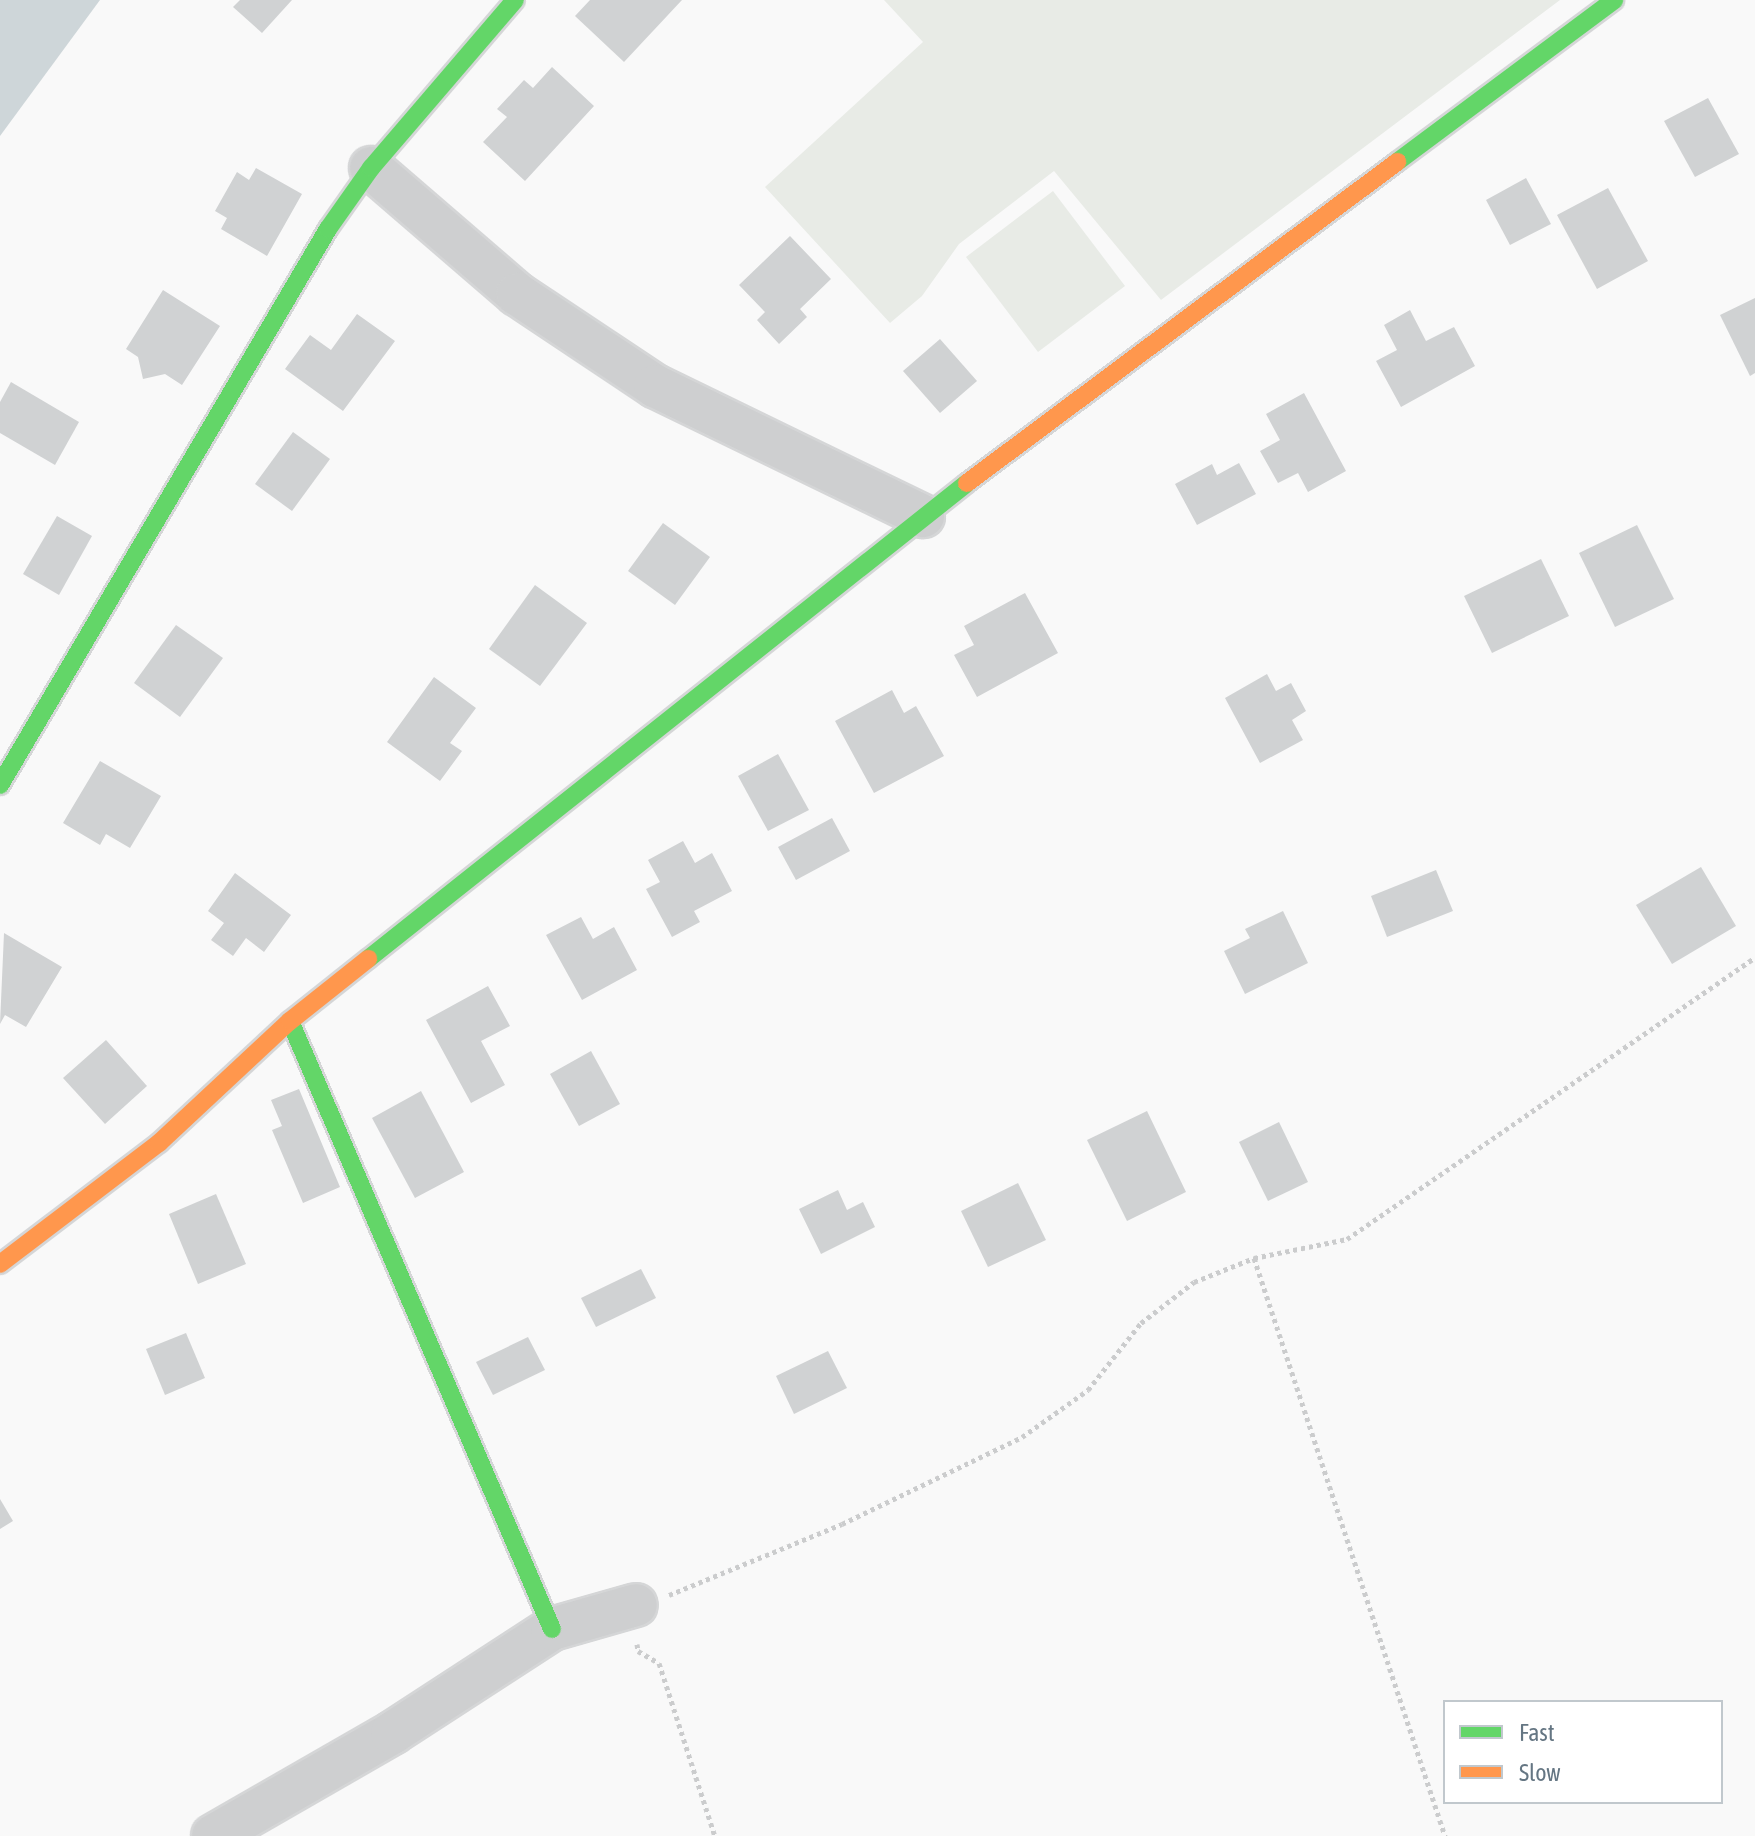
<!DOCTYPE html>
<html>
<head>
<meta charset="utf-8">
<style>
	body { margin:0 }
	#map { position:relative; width:1755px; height:1836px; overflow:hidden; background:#f9f9f9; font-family:"Asap Condensed",sans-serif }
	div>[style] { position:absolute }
	.green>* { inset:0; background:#e8ebe6 }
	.water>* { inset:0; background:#ced6d9 }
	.building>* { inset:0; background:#d0d2d3 }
	.path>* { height:5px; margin-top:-2.5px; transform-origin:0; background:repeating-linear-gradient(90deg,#cbcccd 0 4px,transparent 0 8px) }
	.roads { filter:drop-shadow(2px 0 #d5d6d7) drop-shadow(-2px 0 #d5d6d7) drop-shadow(0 2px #d5d6d7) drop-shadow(0 -2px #d5d6d7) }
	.street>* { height:42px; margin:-21px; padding:0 21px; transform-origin:21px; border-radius:21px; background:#cecfd0 }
	.fast>* { height:18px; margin:-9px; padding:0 9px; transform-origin:9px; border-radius:9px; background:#63d668 }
	.slow>* { height:18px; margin:-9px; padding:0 9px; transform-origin:9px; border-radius:9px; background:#ff974d }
	span { translate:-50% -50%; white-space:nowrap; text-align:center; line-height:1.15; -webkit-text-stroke:8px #fff; paint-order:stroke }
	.legend { position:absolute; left:1443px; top:1700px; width:280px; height:104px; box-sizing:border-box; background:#fff; border:2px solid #c1c8cd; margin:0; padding:10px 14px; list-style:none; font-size:24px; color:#657683 }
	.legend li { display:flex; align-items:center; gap:16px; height:40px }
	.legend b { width:40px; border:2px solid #c1c8cd }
</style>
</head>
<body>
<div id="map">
	<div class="green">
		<i style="clip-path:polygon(884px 0,1560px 0,1161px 300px,1054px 171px,959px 244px,922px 296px,890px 323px,765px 187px,923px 42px)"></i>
		<i style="clip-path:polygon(1053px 191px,1125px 286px,1038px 352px,966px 257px)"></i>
	</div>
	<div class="water">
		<i style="clip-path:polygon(0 0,100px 0,0 136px)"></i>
	</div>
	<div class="building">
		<i style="clip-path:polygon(240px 0,292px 0,262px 33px,233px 7px)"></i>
		<i style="clip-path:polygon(590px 0,682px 0,624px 62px,575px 16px)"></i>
		<i style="clip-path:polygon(552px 67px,594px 106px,525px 181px,483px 142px,507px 117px,497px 109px,524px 80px,533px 88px)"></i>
		<i style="clip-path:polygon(1708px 98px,1739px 154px,1695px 177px,1664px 121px)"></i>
		<i style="clip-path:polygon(256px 168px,302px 194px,267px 256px,221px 229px,227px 218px,215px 211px,237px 172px,249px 180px)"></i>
		<i style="clip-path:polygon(1526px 178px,1551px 224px,1510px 245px,1486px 200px)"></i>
		<i style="clip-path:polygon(1608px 188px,1648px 261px,1597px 289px,1557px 215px)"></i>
		<i style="clip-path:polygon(790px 236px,831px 279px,800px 309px,807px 317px,779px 344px,757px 320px,765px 312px,739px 285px)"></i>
		<i style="clip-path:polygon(163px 290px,220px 326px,182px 385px,165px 374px,143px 379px,138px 357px,126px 349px)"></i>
		<i style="clip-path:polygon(1755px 298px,1755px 373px,1750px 376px,1720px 315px)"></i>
		<i style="clip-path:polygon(1410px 310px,1426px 341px,1454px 327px,1475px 366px,1401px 407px,1376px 361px,1397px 350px,1384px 325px)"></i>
		<i style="clip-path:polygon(357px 314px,395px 341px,343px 411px,285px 369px,310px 335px,331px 350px)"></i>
		<i style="clip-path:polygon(940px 339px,977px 381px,940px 413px,903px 371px)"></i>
		<i style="clip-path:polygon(11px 382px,79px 422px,55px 465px,0 433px,0 402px)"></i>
		<i style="clip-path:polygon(1304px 393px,1346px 471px,1308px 492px,1298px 473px,1278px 483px,1260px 451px,1280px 440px,1266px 414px)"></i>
		<i style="clip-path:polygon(293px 432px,330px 459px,292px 511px,255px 484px)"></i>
		<i style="clip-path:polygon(1239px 463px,1256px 494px,1197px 525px,1175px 484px,1212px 464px,1217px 475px)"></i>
		<i style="clip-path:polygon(57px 516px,92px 536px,59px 595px,23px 574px)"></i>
		<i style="clip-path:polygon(663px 523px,710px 557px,675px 605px,628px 571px)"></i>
		<i style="clip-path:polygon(1637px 525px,1674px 599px,1615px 627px,1579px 553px)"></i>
		<i style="clip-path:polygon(1541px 559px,1569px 616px,1492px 653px,1464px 596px)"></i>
		<i style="clip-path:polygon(535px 585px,587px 623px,540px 686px,489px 649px)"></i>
		<i style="clip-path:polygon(1025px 593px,1058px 653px,977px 697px,954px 655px,974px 645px,964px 626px)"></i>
		<i style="clip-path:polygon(176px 625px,223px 658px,180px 717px,134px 683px)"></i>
		<i style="clip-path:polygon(1267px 674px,1276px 691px,1291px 683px,1306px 711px,1292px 720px,1303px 740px,1260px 763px,1225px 698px)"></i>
		<i style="clip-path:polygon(434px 677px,476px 708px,450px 743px,462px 751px,440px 781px,387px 742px)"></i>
		<i style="clip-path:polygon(892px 690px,904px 713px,916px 706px,944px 756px,874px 793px,835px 721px)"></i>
		<i style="clip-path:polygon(778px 754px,809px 810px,768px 831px,738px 776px)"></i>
		<i style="clip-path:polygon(100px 761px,161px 796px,130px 848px,106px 834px,100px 845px,63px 823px)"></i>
		<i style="clip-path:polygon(832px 818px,850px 851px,796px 880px,778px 847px)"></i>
		<i style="clip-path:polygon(683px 841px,695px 863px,712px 853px,732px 891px,694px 911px,700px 922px,672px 937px,646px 889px,660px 882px,648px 860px)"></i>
		<i style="clip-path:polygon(1701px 867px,1736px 926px,1672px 964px,1636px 905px)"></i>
		<i style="clip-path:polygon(1436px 870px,1453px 911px,1387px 937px,1371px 896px)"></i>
		<i style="clip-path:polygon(235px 873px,291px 915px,264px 952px,246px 938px,233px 956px,211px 940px,224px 923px,208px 911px)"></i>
		<i style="clip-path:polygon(1283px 911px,1308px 963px,1245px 994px,1224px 951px,1250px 938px,1245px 929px)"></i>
		<i style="clip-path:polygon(581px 917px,593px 939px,614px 927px,637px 970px,582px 1000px,546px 935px)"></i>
		<i style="clip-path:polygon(4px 933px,62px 967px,26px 1027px,5px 1015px,0 1024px)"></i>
		<i style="clip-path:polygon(488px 986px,510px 1026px,481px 1041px,505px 1085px,471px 1103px,426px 1020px)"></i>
		<i style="clip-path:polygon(106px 1040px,147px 1086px,105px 1124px,63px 1078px)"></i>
		<i style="clip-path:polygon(591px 1051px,620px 1104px,579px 1126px,550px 1074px)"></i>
		<i style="clip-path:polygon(299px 1089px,340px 1187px,303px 1203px,272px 1130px,282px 1126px,271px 1100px)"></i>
		<i style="clip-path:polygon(421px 1091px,464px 1172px,415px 1198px,372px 1118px)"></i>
		<i style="clip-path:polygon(1147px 1111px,1186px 1192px,1127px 1221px,1087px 1140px)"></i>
		<i style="clip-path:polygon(1279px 1122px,1308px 1182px,1268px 1201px,1239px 1142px)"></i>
		<i style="clip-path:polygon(1018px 1183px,1046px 1240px,988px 1267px,961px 1211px)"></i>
		<i style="clip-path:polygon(838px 1190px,847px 1210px,863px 1202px,875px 1227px,821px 1254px,799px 1209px)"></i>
		<i style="clip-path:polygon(216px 1194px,246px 1264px,198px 1284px,169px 1214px)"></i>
		<i style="clip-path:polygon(641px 1269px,656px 1298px,596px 1327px,581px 1298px)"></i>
		<i style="clip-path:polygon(186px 1333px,205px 1378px,165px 1395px,146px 1349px)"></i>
		<i style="clip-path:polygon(528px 1337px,545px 1370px,493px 1395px,476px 1362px)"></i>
		<i style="clip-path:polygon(828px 1351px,847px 1388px,794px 1414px,776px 1376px)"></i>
		<i style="clip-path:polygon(0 1499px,13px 1521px,0 1529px)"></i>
	</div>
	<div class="path">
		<i style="left:1254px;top:1258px;width:609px;rotate:71.71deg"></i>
		<i style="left:669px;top:1595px;width:187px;rotate:-22.3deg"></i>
		<i style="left:842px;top:1524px;width:200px;rotate:-25.8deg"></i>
		<i style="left:1022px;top:1437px;width:81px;rotate:-35.5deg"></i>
		<i style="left:1088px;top:1390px;width:85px;rotate:-51.7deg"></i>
		<i style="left:1141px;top:1323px;width:67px;rotate:-37.7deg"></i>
		<i style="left:1194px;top:1282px;width:65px;rotate:-21.8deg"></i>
		<i style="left:1254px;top:1258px;width:95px;rotate:-11.5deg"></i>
		<i style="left:1347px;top:1239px;width:495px;rotate:-34.6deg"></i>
		<i style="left:637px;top:1644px;width:7px;rotate:82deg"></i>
		<i style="left:638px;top:1651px;width:24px;rotate:30deg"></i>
		<i style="left:659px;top:1663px;width:182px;rotate:72.1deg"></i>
	</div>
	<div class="roads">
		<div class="street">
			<i style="left:371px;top:168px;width:193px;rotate:40.8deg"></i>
			<i style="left:517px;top:294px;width:166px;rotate:33.7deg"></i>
			<i style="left:655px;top:386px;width:298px;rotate:25.9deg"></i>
			<i style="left:213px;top:1836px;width:207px;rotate:-29.9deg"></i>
			<i style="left:392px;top:1733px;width:191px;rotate:-33deg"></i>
			<i style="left:552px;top:1629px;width:87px;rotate:-15.9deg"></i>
		</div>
		<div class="fast">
			<i style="left:1397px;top:162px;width:271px;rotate:-36.7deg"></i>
			<i style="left:0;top:785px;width:646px;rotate:-59.46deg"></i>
			<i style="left:328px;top:229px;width:75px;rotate:-54.8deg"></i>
			<i style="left:371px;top:168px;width:221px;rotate:-49.4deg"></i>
			<i style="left:368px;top:959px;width:765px;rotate:-38.47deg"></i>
			<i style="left:290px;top:1021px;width:662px;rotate:66.69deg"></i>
		</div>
		<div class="slow">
			<i style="left:967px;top:483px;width:537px;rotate:-36.74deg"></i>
			<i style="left:0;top:1264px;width:200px;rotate:-37.3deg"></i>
			<i style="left:159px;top:1143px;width:179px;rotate:-43deg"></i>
			<i style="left:290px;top:1021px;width:100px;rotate:-38.5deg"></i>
		</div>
	</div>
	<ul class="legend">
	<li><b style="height:10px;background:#63d668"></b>Fast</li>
	<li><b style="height:10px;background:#ff974d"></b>Slow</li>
	</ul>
</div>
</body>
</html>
